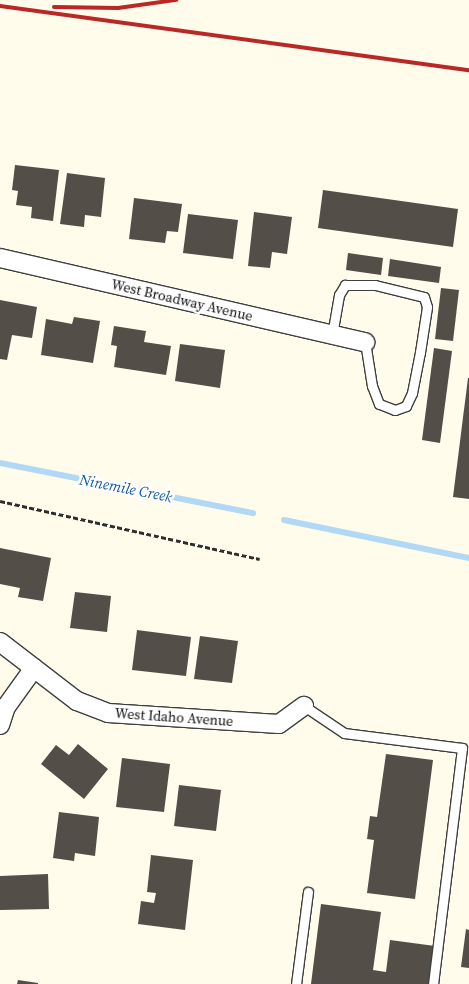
<!DOCTYPE html>
<html>
<head>
<meta charset="utf-8">
<style>
	body { margin:0 }
	#map { position:relative; width:469px; height:984px; overflow:hidden; background:#fffceb; font-family:"Source Serif 4",serif }
	div>[style] { position:absolute }
	.stream>* { height:6px; margin:-3px; padding:0 3px; transform-origin:3px; border-radius:3px; background:#b1d8f5 }
	.building>* { inset:0; background:#544e48 }
	.path>* { height:3px; margin-top:-1.5px; transform-origin:0; background:repeating-linear-gradient(90deg,#2e2e2e 0 5px,transparent 0 7.5px) }
	.roads { filter:drop-shadow(1px 0 #3f3f3f) drop-shadow(-1px 0 #3f3f3f) drop-shadow(0 1px #3f3f3f) drop-shadow(0 -1px #3f3f3f) }
	.service>* { height:9px; margin:-4.5px; padding:0 4.5px; transform-origin:4.5px; border-radius:4.5px; background:#fff }
	.minor>* { height:18px; margin:-9px; padding:0 9px; transform-origin:9px; border-radius:9px; background:#fff }
	.rail>* { height:4px; margin:-2px; padding:0 2px; transform-origin:2px; border-radius:2px; background:#b92727 }
	span { translate:-50% -50%; white-space:nowrap; text-align:center; line-height:1.15; -webkit-text-stroke:5px #fff; paint-order:stroke }
	.street-label { font-size:14px; color:#0c0c0c }
	.water-label { font-size:15px; color:#185c9b; font-style:italic }
</style>
</head>
<body>
<div id="map">
	<div class="stream">
		<i style="left:0;top:463px;width:258px;rotate:11.2deg"></i>
		<i style="left:284px;top:520px;width:189px;rotate:11.6deg"></i>
	</div>
	<div class="building">
		<i style="clip-path:polygon(15px 165px,59px 170px,53px 221px,31px 218px,32px 207px,16px 205px,18px 191px,12px 190px)"></i>
		<i style="clip-path:polygon(67px 173px,105px 178px,101px 217px,85px 215px,84px 227px,60px 224px)"></i>
		<i style="clip-path:polygon(323px 190px,458px 209px,453px 247px,318px 228px)"></i>
		<i style="clip-path:polygon(134px 198px,182px 204px,178px 232px,167px 231px,165px 243px,129px 239px)"></i>
		<i style="clip-path:polygon(254px 212px,292px 217px,287px 254px,272px 252px,270px 268px,248px 266px)"></i>
		<i style="clip-path:polygon(188px 214px,238px 220px,233px 259px,183px 253px)"></i>
		<i style="clip-path:polygon(348px 253px,383px 258px,381px 275px,346px 270px)"></i>
		<i style="clip-path:polygon(390px 259px,441px 267px,439px 283px,388px 276px)"></i>
		<i style="clip-path:polygon(441px 288px,459px 290px,453px 341px,435px 339px)"></i>
		<i style="clip-path:polygon(0 300px,37px 307px,32px 338px,12px 335px,7px 360px,0 359px)"></i>
		<i style="clip-path:polygon(74px 317px,100px 321px,93px 363px,41px 355px,46px 319px,72px 324px)"></i>
		<i style="clip-path:polygon(114px 326px,146px 331px,144px 342px,171px 346px,166px 375px,114px 367px,117px 346px,111px 345px)"></i>
		<i style="clip-path:polygon(180px 344px,225px 350px,220px 388px,175px 381px)"></i>
		<i style="clip-path:polygon(434px 348px,452px 351px,440px 443px,422px 440px)"></i>
		<i style="clip-path:polygon(468px 378px,469px 378px,469px 499px,453px 497px)"></i>
		<i style="clip-path:polygon(0 548px,51px 558px,43px 601px,18px 597px,20px 588px,0 584px)"></i>
		<i style="clip-path:polygon(75px 592px,111px 596px,107px 632px,70px 628px)"></i>
		<i style="clip-path:polygon(137px 630px,191px 637px,186px 676px,132px 670px)"></i>
		<i style="clip-path:polygon(200px 636px,238px 641px,232px 683px,194px 679px)"></i>
		<i style="clip-path:polygon(78px 744px,108px 769px,84px 799px,41px 764px,56px 745px,69px 755px)"></i>
		<i style="clip-path:polygon(386px 754px,433px 760px,415px 899px,367px 893px,374px 840px,367px 839px,370px 816px,377px 817px)"></i>
		<i style="clip-path:polygon(122px 758px,170px 764px,164px 812px,116px 807px)"></i>
		<i style="clip-path:polygon(179px 785px,221px 790px,216px 831px,174px 826px)"></i>
		<i style="clip-path:polygon(59px 812px,99px 817px,95px 856px,75px 853px,74px 861px,53px 858px)"></i>
		<i style="clip-path:polygon(151px 855px,193px 860px,185px 930px,138px 924px,141px 901px,154px 903px,156px 893px,147px 892px)"></i>
		<i style="clip-path:polygon(48px 874px,49px 909px,0 910px,0 876px)"></i>
		<i style="clip-path:polygon(321px 904px,381px 912px,373px 970px,386px 972px,390px 940px,435px 946px,430px 984px,311px 984px)"></i>
		<i style="clip-path:polygon(466px 929px,469px 930px,469px 968px,461px 967px)"></i>
		<i style="clip-path:polygon(18px 980px,38px 983px,38px 984px,17px 984px)"></i>
	</div>
	<div class="path">
		<i style="left:0;top:501px;width:266px;rotate:12.6deg"></i>
	</div>
	<div class="roads">
		<div class="service">
			<i style="left:332px;top:335px;width:41px;rotate:-80.1deg"></i>
			<i style="left:339px;top:295px;width:12px;rotate:-59deg"></i>
			<i style="left:345px;top:285px;width:30px"></i>
			<i style="left:375px;top:285px;width:50px;rotate:13.8deg"></i>
			<i style="left:424px;top:297px;width:10px;rotate:73deg"></i>
			<i style="left:427px;top:307px;width:46px;rotate:98.8deg"></i>
			<i style="left:420px;top:352px;width:42px;rotate:101deg"></i>
			<i style="left:412px;top:393px;width:14px;rotate:115deg"></i>
			<i style="left:406px;top:406px;width:12px;rotate:160deg"></i>
			<i style="left:395px;top:410px;width:17px;rotate:-159deg"></i>
			<i style="left:379px;top:404px;width:19px;rotate:-111deg"></i>
			<i style="left:372px;top:386px;width:45px;rotate:-99deg"></i>
			<i style="left:304px;top:706px;width:48px;rotate:34deg"></i>
			<i style="left:344px;top:733px;width:119px;rotate:7.2deg"></i>
			<i style="left:462px;top:748px;width:238px;rotate:97deg"></i>
			<i style="left:296px;top:984px;width:93px;rotate:-82.6deg"></i>
		</div>
		<div class="minor">
			<i style="left:0;top:258px;width:375px;rotate:13deg"></i>
			<i style="left:0;top:642px;width:97px;rotate:37.5deg"></i>
			<i style="left:77px;top:701px;width:33px;rotate:21deg"></i>
			<i style="left:108px;top:713px;width:171px;rotate:3.7deg"></i>
			<i style="left:279px;top:724px;width:31px;rotate:-36deg"></i>
			<i style="left:0;top:725px;width:19px;rotate:-72deg"></i>
			<i style="left:6px;top:707px;width:48px;rotate:-54.3deg"></i>
		</div>
	</div>
	<div class="rail">
		<i style="left:0;top:6px;width:473px;rotate:7.8deg"></i>
		<i style="left:54px;top:7px;width:64px;rotate:0.9deg"></i>
		<i style="left:118px;top:8px;width:59px;rotate:-7.9deg"></i>
	</div>
	<div class="street-label">
		<span style="left:182px;top:300px;rotate:13deg">West Broadway Avenue</span>
		<span style="left:174px;top:717px;rotate:4deg">West Idaho Avenue</span>
	</div>
	<div class="water-label">
		<span style="left:126px;top:488px;rotate:11deg">Ninemile Creek</span>
	</div>
</div>
</body>
</html>
